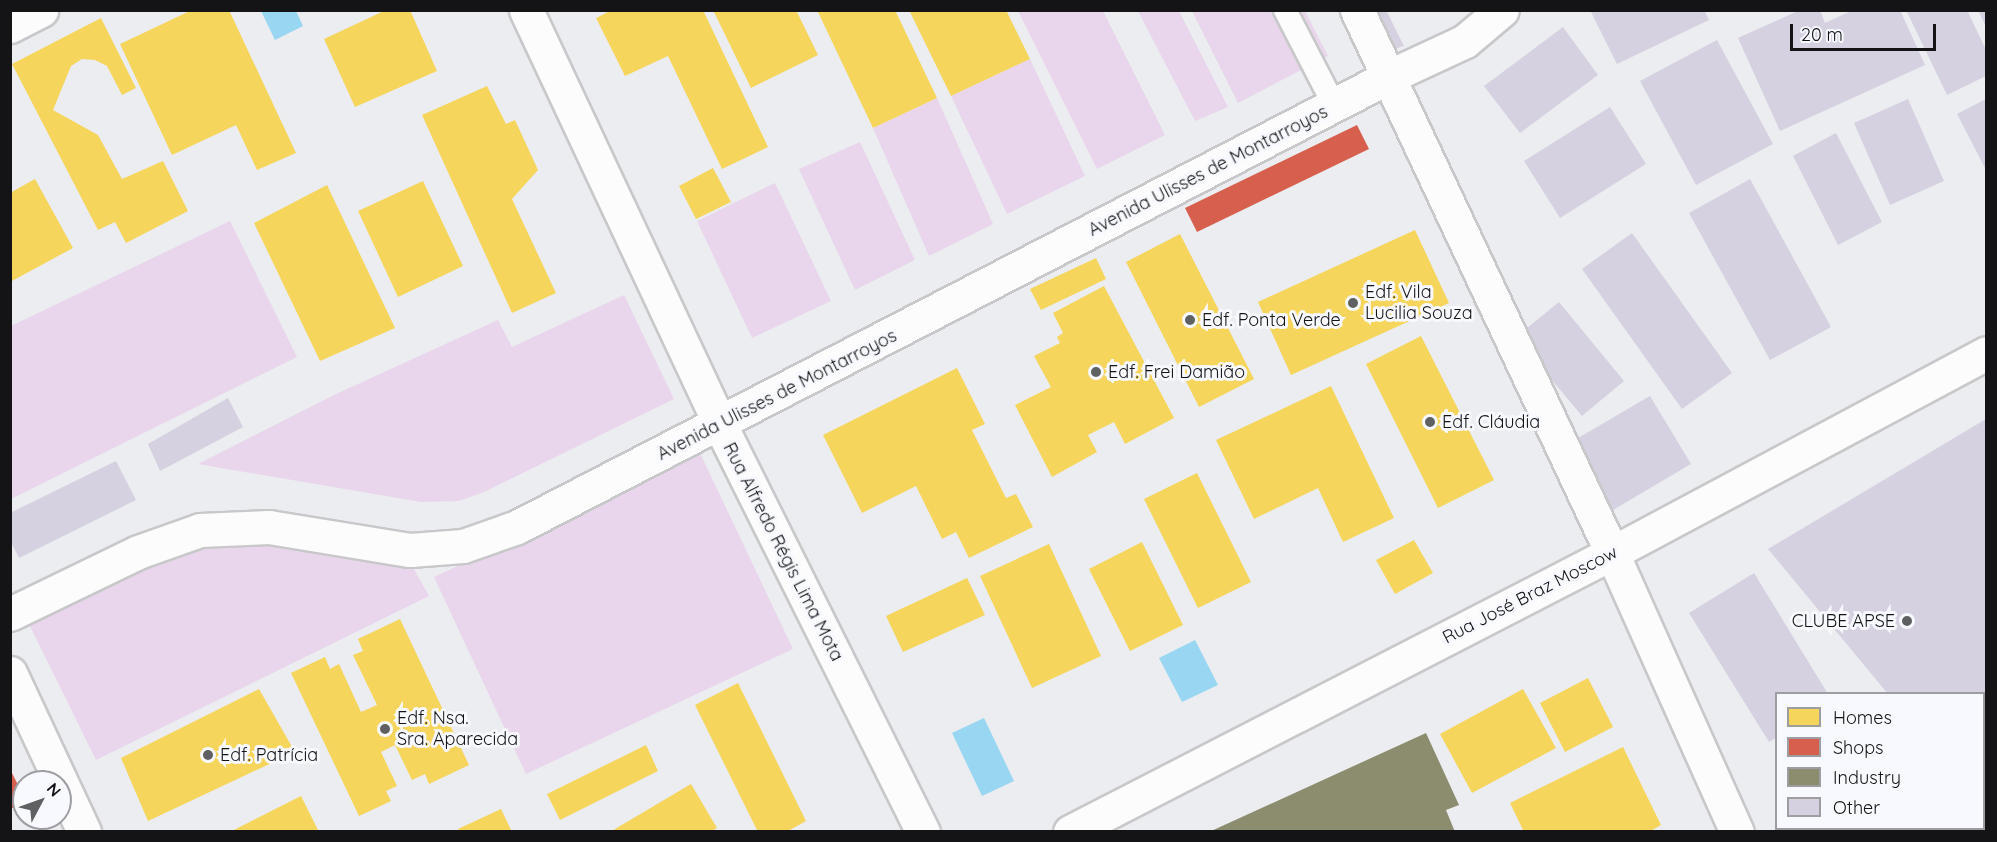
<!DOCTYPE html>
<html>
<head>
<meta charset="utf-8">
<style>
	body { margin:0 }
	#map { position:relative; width:1997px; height:842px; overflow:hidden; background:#ebedf0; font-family:Quicksand,sans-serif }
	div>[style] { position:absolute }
	.green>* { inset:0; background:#e9d6ec }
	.water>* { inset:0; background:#98d6f1 }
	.homes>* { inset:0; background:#f6d55c }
	.shops>* { inset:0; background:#d6604d }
	.industry>* { inset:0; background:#8c8c6e }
	.building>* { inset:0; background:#d5d1e0 }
	.roads { filter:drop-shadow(2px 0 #c8c8ca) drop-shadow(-2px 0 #c8c8ca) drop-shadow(0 2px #c8c8ca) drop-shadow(0 -2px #c8c8ca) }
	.service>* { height:22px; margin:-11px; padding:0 11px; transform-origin:11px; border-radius:11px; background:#fcfcfd }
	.minor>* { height:33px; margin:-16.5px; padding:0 16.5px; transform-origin:16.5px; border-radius:16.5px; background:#fcfcfd }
	.secondary>* { height:33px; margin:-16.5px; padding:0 16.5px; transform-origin:16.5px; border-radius:16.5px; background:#fcfcfd }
	.dots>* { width:16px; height:16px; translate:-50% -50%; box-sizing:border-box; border:3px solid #f8f9ff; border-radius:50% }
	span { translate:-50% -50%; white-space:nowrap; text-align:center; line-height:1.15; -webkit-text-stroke:6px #f8f9ff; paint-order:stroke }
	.street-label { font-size:18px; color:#141416 }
	.poi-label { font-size:18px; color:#141416 }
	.left { translate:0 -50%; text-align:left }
	.right { translate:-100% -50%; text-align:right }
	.frame { position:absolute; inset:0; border:12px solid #141416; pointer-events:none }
	.legend { position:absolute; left:1775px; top:692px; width:210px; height:138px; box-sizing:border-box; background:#f8f9ff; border:2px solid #9d9da2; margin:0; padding:8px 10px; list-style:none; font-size:18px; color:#141416 }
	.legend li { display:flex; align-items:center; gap:12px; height:30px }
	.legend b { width:30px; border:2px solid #9d9da2 }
	.north { position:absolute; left:12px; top:770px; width:60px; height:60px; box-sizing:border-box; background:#f8f9ff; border:2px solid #9d9da2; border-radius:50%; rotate:49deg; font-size:16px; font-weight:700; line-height:24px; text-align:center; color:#141416 }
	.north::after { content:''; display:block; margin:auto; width:21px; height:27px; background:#5f6062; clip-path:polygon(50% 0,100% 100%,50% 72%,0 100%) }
	.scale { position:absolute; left:1790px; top:24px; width:146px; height:27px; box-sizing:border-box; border:3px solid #141416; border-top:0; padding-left:8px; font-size:18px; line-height:21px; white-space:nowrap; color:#141416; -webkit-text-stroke:4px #f8f9ff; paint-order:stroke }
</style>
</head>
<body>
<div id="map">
	<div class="green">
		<i style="clip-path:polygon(1018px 11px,1103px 11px,1165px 135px,1097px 169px)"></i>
		<i style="clip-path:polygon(1138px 11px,1179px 11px,1228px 107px,1195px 121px)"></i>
		<i style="clip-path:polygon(1192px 11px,1305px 11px,1328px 56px,1238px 103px)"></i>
		<i style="clip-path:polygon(1030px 59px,1085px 176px,1007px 214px,951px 96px)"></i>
		<i style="clip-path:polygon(937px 98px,993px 224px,929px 256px,873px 128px)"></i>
		<i style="clip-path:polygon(860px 142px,915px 260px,855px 290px,799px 169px)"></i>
		<i style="clip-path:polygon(775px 183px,831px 301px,752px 338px,697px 221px)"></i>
		<i style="clip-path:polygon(230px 221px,297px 357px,11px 499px,11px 326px)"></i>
		<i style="clip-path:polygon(624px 295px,674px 399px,484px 492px,459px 501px,421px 502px,198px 464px,336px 394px,498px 320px,512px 347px)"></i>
		<i style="clip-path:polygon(700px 453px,793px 649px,526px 774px,434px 577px)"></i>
		<i style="clip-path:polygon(227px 536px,410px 562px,429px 596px,96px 760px,26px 618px,167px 551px)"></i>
	</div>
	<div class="water">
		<i style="clip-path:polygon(261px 11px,296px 11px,303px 26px,275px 40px)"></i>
		<i style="clip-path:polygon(1195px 640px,1218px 685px,1182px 702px,1159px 658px)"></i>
		<i style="clip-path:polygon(984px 718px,1014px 781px,982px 796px,952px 733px)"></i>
	</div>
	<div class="homes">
		<i style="clip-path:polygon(192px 10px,229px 10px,296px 153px,257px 170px,236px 125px,172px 155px,120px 44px)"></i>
		<i style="clip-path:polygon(386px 10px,410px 10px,437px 71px,355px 107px,324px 39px)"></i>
		<i style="clip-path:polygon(612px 10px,703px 10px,768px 147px,722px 169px,668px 56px,625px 76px,596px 18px)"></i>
		<i style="clip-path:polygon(713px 10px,796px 10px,818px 55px,751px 88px)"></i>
		<i style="clip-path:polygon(817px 10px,895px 10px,937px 98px,873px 128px)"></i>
		<i style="clip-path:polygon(909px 10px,1006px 10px,1030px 59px,951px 96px)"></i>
		<i style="clip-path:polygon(101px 18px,136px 88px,122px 95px,107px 66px,95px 60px,82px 59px,71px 66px,53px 110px,98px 135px,122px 179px,163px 161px,188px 211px,126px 243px,115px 222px,98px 230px,12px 64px)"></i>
		<i style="clip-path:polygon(487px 86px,506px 124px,515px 120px,538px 170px,512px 199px,556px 293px,512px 313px,422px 115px)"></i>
		<i style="clip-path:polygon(713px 168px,731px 202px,696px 219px,679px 186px)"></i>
		<i style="clip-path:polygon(35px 179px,73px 248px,10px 282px,10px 193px)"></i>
		<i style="clip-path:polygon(423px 181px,463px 266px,398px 297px,358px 211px)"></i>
		<i style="clip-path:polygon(327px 185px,395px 328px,320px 361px,254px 223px)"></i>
		<i style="clip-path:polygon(1415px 230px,1449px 303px,1291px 375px,1258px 302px)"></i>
		<i style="clip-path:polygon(1180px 234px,1254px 379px,1199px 407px,1126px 262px)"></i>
		<i style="clip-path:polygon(1096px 258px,1106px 279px,1041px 310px,1030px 289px)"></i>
		<i style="clip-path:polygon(1104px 286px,1174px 418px,1125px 444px,1114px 422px,1088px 435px,1097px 452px,1052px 477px,1015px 405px,1051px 387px,1034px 356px,1060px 343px,1057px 337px,1063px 333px,1053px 313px)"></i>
		<i style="clip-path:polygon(1421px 336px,1494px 480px,1438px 508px,1366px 364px)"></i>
		<i style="clip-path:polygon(957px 368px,985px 424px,972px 430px,1006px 498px,1016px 494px,1033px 527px,969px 558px,956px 532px,942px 539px,916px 486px,862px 513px,823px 435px)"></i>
		<i style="clip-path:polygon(1331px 386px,1394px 518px,1343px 542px,1318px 488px,1254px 519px,1216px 440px)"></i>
		<i style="clip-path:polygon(1197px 473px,1251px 582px,1198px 608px,1144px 499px)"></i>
		<i style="clip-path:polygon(1414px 540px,1433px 573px,1395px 594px,1376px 560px)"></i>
		<i style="clip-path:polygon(1142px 542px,1183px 625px,1130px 651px,1089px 569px)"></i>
		<i style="clip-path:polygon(1049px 544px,1101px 656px,1032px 688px,980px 576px)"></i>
		<i style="clip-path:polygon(967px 578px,985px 615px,903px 652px,886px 616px)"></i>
		<i style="clip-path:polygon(400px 619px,469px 765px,429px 784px,425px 774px,412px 780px,395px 745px,381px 752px,397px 786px,386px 791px,391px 801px,359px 816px,291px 673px,325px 657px,330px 669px,339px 664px,361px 712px,377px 705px,353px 655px,363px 651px,358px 639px)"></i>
		<i style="clip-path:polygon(1588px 678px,1613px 727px,1565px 752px,1540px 703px)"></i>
		<i style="clip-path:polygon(738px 683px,806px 821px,786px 832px,758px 832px,695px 705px)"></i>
		<i style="clip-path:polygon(259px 689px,295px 752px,148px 821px,121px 758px)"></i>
		<i style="clip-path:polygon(1523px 689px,1556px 748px,1472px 793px,1440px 734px)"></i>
		<i style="clip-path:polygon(646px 745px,658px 771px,560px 820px,547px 794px)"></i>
		<i style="clip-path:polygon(1623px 747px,1661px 825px,1649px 832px,1524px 832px,1510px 803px)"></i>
		<i style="clip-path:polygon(691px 784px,717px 828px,710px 832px,610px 832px)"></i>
		<i style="clip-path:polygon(301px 796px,319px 832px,230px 832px)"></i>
		<i style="clip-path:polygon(1314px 797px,1330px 832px,1268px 832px,1283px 824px,1279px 814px)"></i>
		<i style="clip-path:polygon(501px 809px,512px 832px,460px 832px,458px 829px)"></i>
	</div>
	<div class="shops">
		<i style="clip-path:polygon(1357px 125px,1369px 149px,1197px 232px,1185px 208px)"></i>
		<i style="clip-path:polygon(10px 769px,24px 797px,24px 803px,10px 809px)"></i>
	</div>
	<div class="industry">
		<i style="clip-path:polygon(1426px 733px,1459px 805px,1446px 810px,1455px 832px,1209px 832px)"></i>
	</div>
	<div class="building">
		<i style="clip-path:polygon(1376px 10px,1386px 10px,1404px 46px,1387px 51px,1369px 14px)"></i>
		<i style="clip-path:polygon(1590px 10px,1704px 10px,1709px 20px,1617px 64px)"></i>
		<i style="clip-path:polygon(1800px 10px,1820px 10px,1825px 23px,1853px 10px,1900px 10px,1925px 65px,1780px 131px,1738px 38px)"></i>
		<i style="clip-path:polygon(1906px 10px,1967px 10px,1986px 50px,1986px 76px,1947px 95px)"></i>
		<i style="clip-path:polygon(1978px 10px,1986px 10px,1986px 27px)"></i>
		<i style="clip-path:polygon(1563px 27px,1598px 75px,1520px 133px,1484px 86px)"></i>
		<i style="clip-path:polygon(1717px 40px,1773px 144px,1696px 185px,1640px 81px)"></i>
		<i style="clip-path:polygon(1908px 99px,1944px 181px,1890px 205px,1854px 123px)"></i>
		<i style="clip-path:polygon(1986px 99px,1986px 170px,1957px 114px)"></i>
		<i style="clip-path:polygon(1610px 107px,1646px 164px,1560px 218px,1524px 161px)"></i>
		<i style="clip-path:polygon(1836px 133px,1882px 222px,1838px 245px,1793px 156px)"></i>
		<i style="clip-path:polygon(1750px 179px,1831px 327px,1770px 360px,1689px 213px)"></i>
		<i style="clip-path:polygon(1632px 233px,1732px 373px,1682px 409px,1582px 269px)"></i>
		<i style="clip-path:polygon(1559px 302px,1624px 381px,1582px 416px,1516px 337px)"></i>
		<i style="clip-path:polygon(1650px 396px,1691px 464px,1613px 510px,1573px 441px)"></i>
		<i style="clip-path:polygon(228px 398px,243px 427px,160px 471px,148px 444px)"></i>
		<i style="clip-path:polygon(1986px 419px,1986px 811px,1984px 808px,1984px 694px,1888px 694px,1768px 549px)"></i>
		<i style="clip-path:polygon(116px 461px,136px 500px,19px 558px,10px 540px,10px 513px)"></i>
		<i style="clip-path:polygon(1754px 573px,1828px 694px,1776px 694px,1776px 738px,1769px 742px,1689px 613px)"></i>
		<i style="clip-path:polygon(1802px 828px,1910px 828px,1911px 832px,1804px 832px)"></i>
	</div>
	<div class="roads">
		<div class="service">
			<i style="left:1285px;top:10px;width:107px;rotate:62.7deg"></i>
		</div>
		<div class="minor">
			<i style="left:526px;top:10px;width:458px;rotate:64.9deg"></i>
			<i style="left:720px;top:425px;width:455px;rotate:63.5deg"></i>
			<i style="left:1357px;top:10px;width:600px;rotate:64.84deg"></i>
			<i style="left:1612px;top:553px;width:306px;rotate:65.9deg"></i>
			<i style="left:10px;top:26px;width:35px;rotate:-27deg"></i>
			<i style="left:10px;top:673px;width:175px;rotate:65deg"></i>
			<i style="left:1070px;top:832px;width:610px;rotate:-27.24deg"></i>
			<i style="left:1612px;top:553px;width:424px;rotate:-28.1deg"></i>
		</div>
		<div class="secondary">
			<i style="left:10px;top:614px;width:142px;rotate:-25.8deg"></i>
			<i style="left:138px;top:552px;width:66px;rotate:-19.5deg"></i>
			<i style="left:200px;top:530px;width:69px;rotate:-2.5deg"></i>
			<i style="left:269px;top:527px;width:143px;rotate:9.3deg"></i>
			<i style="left:410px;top:550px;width:53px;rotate:-4.3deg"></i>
			<i style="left:463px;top:546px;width:57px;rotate:-19.4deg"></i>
			<i style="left:517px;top:527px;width:983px;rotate:-27.32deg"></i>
			<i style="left:1390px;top:76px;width:83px;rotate:-25deg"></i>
			<i style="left:1465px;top:41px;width:48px;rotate:-40deg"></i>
		</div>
	</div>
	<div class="dots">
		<i style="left:1353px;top:303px;background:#5f6062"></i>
		<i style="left:1190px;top:320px;background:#5f6062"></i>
		<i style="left:1096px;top:372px;background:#5f6062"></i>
		<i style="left:1430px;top:422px;background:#5f6062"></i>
		<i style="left:1907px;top:621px;background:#5f6062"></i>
		<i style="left:385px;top:729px;background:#5f6062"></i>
		<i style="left:208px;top:755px;background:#5f6062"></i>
	</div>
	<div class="street-label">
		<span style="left:1208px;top:171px;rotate:-27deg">Avenida Ulisses de Montarroyos</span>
		<span style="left:777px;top:395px;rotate:-27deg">Avenida Ulisses de Montarroyos</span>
		<span style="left:783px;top:552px;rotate:63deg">Rua Alfredo Régis Lima Mota</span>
		<span style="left:1530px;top:595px;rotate:-27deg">Rua José Braz Moscow</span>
	</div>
	<div class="poi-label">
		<span class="left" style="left:1365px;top:303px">Edf. Vila<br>Lucilia Souza</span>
		<span class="left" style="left:1202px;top:320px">Edf. Ponta Verde</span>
		<span class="left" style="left:1108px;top:372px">Edf. Frei Damião</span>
		<span class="left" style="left:1442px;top:422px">Edf. Cláudia</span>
		<span class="right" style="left:1895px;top:621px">CLUBE APSE</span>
		<span class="left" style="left:397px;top:729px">Edf. Nsa.<br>Sra. Aparecida</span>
		<span class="left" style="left:220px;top:755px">Edf. Patrícia</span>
	</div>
	<div class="frame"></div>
	<ul class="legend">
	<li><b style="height:16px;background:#f6d55c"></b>Homes</li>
	<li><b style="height:16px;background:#d6604d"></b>Shops</li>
	<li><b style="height:16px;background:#8c8c6e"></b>Industry</li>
	<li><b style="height:16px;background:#d5d1e0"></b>Other</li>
	</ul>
	<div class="north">N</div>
	<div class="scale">20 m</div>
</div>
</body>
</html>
